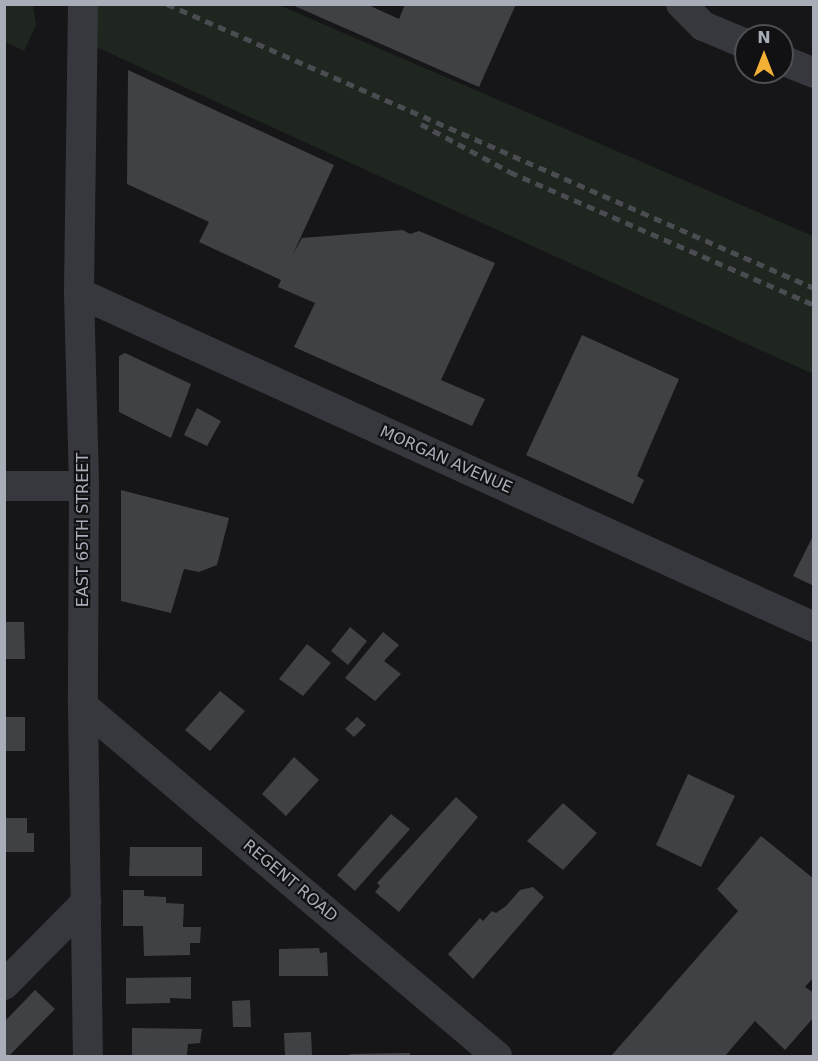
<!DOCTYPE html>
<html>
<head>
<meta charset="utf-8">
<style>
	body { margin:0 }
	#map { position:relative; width:818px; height:1061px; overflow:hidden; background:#161618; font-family:"DejaVu Sans",sans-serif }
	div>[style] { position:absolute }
	.green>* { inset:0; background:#1e261f }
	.building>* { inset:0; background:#404145 }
	.minor>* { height:30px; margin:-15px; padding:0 15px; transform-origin:15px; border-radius:15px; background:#37383d }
	.rail>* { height:4.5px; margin-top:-2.25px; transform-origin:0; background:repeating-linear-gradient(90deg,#4a4c52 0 8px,transparent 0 14px) }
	span { translate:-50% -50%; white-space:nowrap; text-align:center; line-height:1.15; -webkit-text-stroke:4.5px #111113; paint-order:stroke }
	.street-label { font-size:16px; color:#a8adb8 }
	.frame { position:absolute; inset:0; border:6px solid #a8adb8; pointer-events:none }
	.north { position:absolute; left:734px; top:24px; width:60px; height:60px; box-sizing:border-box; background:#111113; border:2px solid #4d4f55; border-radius:50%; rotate:0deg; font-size:16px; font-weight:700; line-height:24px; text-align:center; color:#a8adb8 }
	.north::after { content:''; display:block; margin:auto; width:21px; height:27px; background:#f2b134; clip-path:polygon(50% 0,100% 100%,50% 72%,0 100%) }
</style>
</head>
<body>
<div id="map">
	<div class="green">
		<i style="clip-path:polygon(5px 4px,33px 5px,36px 25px,24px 51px,5px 42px)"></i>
		<i style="clip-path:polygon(83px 5px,279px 5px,813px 236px,813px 374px,83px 41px)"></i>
	</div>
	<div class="building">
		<i style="clip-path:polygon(290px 4px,366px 4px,399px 19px,405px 4px,516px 4px,479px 87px)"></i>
		<i style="clip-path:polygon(128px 70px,334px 165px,293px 254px,302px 238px,403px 230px,410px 234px,419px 231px,495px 263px,441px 380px,485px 399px,472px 426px,294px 347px,315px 303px,278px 287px,281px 280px,199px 242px,209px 222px,127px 184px)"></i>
		<i style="clip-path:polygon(582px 335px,679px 379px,637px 476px,644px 480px,633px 504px,526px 455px)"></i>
		<i style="clip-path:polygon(125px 353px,191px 384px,171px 438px,119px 412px,119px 356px)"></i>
		<i style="clip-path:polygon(197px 408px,221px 421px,207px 446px,184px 435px)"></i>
		<i style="clip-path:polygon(121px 490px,229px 518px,217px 565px,199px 572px,184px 569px,171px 613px,121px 601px)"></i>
		<i style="clip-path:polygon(814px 534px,814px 586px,793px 576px)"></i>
		<i style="clip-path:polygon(4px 622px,24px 622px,25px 659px,4px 659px)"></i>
		<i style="clip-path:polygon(350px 627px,367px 641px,348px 665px,331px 651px)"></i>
		<i style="clip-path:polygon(383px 632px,399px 645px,384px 661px,401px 674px,375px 701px,345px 678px)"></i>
		<i style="clip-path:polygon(307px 644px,331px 663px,303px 696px,279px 679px)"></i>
		<i style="clip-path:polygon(220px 691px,245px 711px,210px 751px,185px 730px)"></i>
		<i style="clip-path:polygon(4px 717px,25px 717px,25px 751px,4px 751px)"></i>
		<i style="clip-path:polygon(357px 717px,366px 725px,354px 737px,345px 729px)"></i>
		<i style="clip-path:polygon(294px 757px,319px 780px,286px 816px,262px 794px)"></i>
		<i style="clip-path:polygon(688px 774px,735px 796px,701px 867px,656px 845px)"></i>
		<i style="clip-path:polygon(456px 797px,478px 817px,399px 912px,375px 892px,380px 886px,377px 883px)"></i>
		<i style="clip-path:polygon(563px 803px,597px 833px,563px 870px,527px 841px)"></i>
		<i style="clip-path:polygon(391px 814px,410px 829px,355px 891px,337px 875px)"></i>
		<i style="clip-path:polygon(4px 818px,27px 818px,27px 833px,34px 833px,34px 852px,4px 852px)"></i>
		<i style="clip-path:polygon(761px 836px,814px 879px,814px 977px,805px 987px,814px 993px,814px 1017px,785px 1050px,755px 1021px,725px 1056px,611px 1056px,738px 911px,717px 889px)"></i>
		<i style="clip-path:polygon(130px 847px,202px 847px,202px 876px,129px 876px)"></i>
		<i style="clip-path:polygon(533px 887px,544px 897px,473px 979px,448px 954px,480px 918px,483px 921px,492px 911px,496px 913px,506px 906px,520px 890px)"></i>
		<i style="clip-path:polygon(123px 890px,144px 890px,144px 896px,166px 897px,166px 903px,184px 904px,183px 927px,201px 927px,200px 943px,190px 943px,190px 955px,144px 956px,143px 926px,123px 926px)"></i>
		<i style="clip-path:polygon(319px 948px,320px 953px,327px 952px,328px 976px,279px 976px,279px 949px)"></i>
		<i style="clip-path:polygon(191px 977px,191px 999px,170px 998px,170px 1003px,126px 1004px,126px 978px)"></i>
		<i style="clip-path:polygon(35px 990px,55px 1009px,9px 1056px,4px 1056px,4px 1022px)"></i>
		<i style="clip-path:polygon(250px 1000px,251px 1027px,233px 1027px,232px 1001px)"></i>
		<i style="clip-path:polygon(132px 1028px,202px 1029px,200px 1043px,188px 1044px,187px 1055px,132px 1056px)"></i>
		<i style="clip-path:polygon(311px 1032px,312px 1056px,285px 1056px,284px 1033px)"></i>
		<i style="clip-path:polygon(402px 1053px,410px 1053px,410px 1056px,350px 1056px,350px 1054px)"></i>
	</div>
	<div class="minor">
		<i style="left:83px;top:4px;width:289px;rotate:90.8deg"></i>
		<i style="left:79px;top:293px;width:193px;rotate:88.5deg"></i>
		<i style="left:84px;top:486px;width:220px;rotate:90.3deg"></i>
		<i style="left:83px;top:706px;width:350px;rotate:89.2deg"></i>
		<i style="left:681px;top:4px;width:31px;rotate:45deg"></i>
		<i style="left:703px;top:26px;width:47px;rotate:22.7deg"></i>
		<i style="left:782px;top:60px;width:35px;rotate:22deg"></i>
		<i style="left:79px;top:293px;width:807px;rotate:24.44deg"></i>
		<i style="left:4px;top:486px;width:80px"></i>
		<i style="left:83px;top:706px;width:542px;rotate:40.21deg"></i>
		<i style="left:4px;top:985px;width:117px;rotate:-45.3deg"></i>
	</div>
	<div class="rail">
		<i style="left:167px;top:4px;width:707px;rotate:23.7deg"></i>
		<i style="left:421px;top:124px;width:101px;rotate:28.3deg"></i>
		<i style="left:510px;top:172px;width:332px;rotate:23.6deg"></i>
	</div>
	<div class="street-label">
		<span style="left:446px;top:460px;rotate:24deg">MORGAN AVENUE</span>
		<span style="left:83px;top:530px;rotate:-90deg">EAST 65TH STREET</span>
		<span style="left:290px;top:881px;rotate:40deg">REGENT ROAD</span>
	</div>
	<div class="frame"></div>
	<div class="north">N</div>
</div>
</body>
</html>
